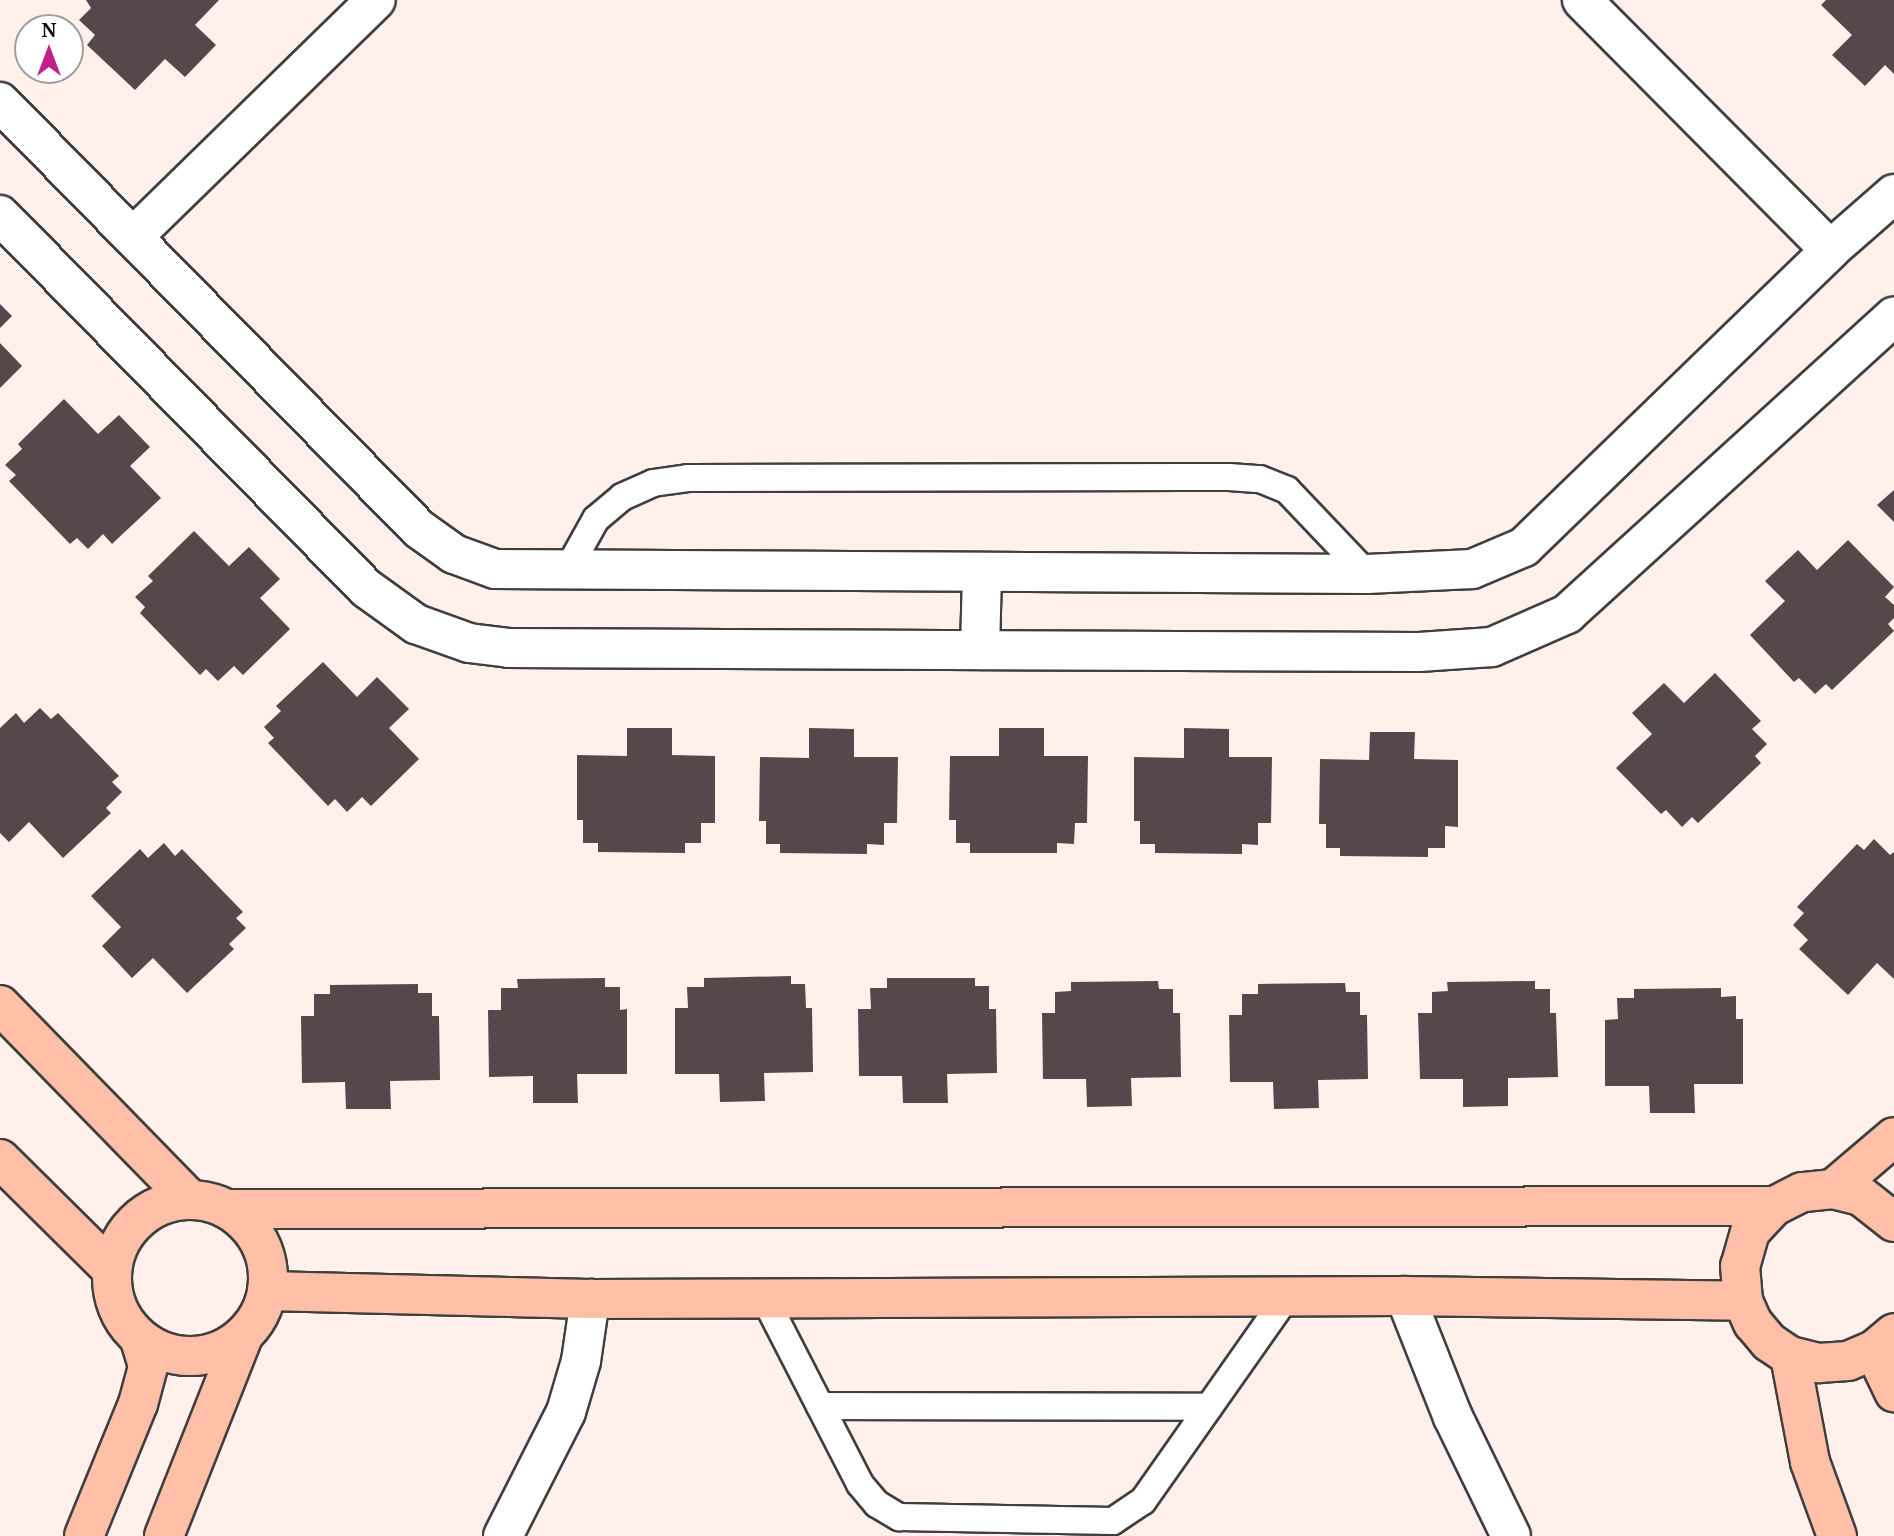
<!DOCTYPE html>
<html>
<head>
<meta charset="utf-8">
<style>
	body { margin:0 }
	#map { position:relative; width:1894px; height:1536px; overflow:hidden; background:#fff0ec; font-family:"Noto Serif",serif }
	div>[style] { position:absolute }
	.building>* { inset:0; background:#55484b }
	.roads { filter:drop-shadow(2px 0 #3f3f3f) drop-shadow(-2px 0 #3f3f3f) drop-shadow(0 2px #3f3f3f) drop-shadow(0 -2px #3f3f3f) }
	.lane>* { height:26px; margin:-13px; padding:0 13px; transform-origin:13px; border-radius:13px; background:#fff }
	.street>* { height:38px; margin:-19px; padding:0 19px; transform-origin:19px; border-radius:19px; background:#fff }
	.secondary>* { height:38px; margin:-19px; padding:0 19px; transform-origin:19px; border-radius:19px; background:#ffc0a7 }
	.secondary>.ring { margin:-19px; padding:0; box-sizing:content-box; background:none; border:38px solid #ffc0a7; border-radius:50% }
	span { translate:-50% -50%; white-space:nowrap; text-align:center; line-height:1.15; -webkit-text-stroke:7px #fff; paint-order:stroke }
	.north { position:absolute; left:14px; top:14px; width:70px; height:70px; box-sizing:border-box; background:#fff; border:2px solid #9e9e9e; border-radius:50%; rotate:0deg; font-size:19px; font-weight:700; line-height:28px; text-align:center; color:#0c0c0c }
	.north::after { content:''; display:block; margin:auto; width:24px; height:32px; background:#c12088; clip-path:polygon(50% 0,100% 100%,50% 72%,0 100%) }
</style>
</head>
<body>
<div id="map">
	<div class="building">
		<i style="clip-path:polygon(86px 0,219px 0,195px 25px,216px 45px,185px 77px,165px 59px,135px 90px,87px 45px,95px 35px,79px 20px,91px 8px)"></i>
		<i style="clip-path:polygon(1826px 0,1894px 0,1894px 74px,1885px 65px,1865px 86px,1832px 55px,1852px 35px,1821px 5px)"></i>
		<i style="clip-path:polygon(0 304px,12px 316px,0 328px)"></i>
		<i style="clip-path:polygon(0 343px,22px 366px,0 388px)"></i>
		<i style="clip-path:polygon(64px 399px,98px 434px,119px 415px,150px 447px,130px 466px,161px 498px,112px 544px,103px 534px,88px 549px,77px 538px,70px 544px,9px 481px,16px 475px,5px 465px,22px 449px,18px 444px)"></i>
		<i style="clip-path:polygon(1894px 490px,1894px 522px,1877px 505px)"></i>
		<i style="clip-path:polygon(194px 531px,229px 566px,249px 547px,280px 579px,260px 598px,290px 629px,243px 675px,234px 666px,218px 681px,206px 669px,200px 675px,140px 613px,145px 607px,135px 597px,153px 581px,148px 576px)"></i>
		<i style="clip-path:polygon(1848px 540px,1894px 587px,1885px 597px,1894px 605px,1894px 618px,1888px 624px,1894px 631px,1832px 690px,1826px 684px,1815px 694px,1799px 678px,1794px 682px,1750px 635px,1785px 601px,1765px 581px,1798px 550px,1817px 570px)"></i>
		<i style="clip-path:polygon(323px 662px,357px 697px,377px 677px,409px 709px,389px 728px,419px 759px,371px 806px,362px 797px,347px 812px,335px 799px,328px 806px,268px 743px,274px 738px,264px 727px,281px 711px,276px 706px)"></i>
		<i style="clip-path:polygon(1715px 673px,1761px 721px,1752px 729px,1767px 744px,1755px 756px,1761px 763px,1698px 823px,1692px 817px,1682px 827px,1666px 810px,1661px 814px,1616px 768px,1652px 734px,1632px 713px,1664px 683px,1684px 703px)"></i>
		<i style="clip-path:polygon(40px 708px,51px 719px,58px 713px,119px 776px,112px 782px,122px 792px,106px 808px,111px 813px,63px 858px,29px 822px,9px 842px,0 833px,0 728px,16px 713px,24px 723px)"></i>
		<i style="clip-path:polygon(627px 728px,672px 728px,672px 755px,715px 756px,715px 823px,701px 823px,701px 843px,685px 843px,685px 853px,598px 852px,598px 843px,583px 843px,583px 820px,577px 820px,577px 755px,627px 756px)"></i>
		<i style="clip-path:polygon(809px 728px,854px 729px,854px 757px,898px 757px,897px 823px,884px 823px,884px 845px,867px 844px,867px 854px,780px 853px,780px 844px,766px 844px,766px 821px,759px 821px,760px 757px,809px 758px)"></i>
		<i style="clip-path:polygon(999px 728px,1044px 728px,1044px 756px,1088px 756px,1087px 823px,1075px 823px,1074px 844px,1057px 843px,1057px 853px,970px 853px,970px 843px,956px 843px,956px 820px,949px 820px,950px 756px,999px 756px)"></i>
		<i style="clip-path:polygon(1184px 728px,1229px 729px,1229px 757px,1272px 757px,1271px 823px,1258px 823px,1258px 845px,1242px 844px,1242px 854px,1155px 853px,1155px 844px,1140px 844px,1140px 821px,1134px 821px,1134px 757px,1184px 758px)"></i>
		<i style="clip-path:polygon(1370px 732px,1415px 732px,1414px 759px,1458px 760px,1458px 827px,1445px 826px,1445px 848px,1428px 848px,1428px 857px,1340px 856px,1340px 848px,1326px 848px,1326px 824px,1319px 824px,1320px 759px,1369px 760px)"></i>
		<i style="clip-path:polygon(1874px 839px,1890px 855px,1894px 852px,1894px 979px,1877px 963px,1848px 995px,1799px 949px,1808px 940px,1793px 925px,1804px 913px,1797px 907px,1857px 844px,1864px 850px)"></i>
		<i style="clip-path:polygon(164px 843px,175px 856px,182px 849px,243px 912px,236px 918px,246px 928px,229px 944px,234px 949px,187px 993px,153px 958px,132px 978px,102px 946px,121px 927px,91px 896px,140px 849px,148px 858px)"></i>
		<i style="clip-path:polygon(791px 976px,791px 984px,805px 984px,806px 1008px,812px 1008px,813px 1072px,764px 1073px,765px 1101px,720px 1102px,719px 1074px,675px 1074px,675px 1008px,688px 1008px,687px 987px,704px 987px,704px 978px)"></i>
		<i style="clip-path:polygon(605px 978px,605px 987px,620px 987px,620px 1010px,627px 1009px,627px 1074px,577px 1074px,578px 1103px,533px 1103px,533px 1076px,489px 1077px,488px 1010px,501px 1010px,501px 988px,518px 988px,517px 979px)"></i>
		<i style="clip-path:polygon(887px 978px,975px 978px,975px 986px,989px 986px,989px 1009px,996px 1009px,997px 1073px,947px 1074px,948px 1103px,903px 1103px,902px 1076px,859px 1076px,858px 1009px,871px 1009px,870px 988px,887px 988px)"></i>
		<i style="clip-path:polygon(1158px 981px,1159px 989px,1173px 989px,1173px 1013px,1180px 1013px,1181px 1077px,1131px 1078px,1132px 1106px,1087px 1107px,1086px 1079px,1043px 1079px,1042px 1013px,1055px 1013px,1055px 992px,1071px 991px,1071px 982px)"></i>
		<i style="clip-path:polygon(1535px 981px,1535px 989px,1550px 989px,1550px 1013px,1556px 1013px,1558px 1077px,1508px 1078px,1508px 1106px,1463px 1107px,1463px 1079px,1420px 1079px,1418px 1013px,1432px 1013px,1432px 992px,1448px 991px,1447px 982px)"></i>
		<i style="clip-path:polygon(1345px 983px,1346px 992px,1360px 992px,1360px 1015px,1367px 1015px,1368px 1079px,1318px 1080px,1319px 1108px,1274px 1109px,1273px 1082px,1230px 1082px,1229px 1015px,1242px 1015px,1242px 994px,1258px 994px,1258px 984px)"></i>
		<i style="clip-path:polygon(418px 984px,418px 993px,432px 993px,432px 1016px,439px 1016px,440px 1080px,390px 1081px,391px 1109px,346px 1109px,345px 1082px,302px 1083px,301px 1016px,314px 1016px,314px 994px,330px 994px,330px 985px)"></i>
		<i style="clip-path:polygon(1721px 988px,1721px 997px,1736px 996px,1736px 1019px,1743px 1019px,1743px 1084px,1694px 1084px,1695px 1113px,1650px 1113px,1649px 1086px,1605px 1086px,1605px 1020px,1618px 1019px,1617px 998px,1634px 998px,1634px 989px)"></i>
	</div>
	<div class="roads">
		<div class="lane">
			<i style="left:568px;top:569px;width:57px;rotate:-60.8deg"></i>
			<i style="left:596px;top:519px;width:34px;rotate:-40deg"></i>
			<i style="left:622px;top:497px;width:34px;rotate:-24deg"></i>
			<i style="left:653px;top:483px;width:35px;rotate:-8deg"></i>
			<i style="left:688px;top:478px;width:541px;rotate:-0.11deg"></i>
			<i style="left:1229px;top:477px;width:31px;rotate:4deg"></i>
			<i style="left:1260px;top:479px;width:29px;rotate:22deg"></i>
			<i style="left:1287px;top:490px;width:116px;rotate:46.4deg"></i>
			<i style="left:765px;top:1299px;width:208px;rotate:62.8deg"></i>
			<i style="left:860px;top:1484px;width:26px;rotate:50deg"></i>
			<i style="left:877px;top:1504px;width:26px;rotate:31deg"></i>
			<i style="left:899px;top:1517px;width:214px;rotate:1.1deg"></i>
			<i style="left:1113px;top:1521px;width:36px;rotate:-34deg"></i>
			<i style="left:1143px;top:1501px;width:247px;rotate:-54.9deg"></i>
			<i style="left:820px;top:1406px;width:389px;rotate:0.1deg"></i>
		</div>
		<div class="street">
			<i style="left:1582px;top:0;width:352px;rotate:45.2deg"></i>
			<i style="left:0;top:102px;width:598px;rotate:45.54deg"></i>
			<i style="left:419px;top:529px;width:43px;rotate:35.5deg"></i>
			<i style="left:454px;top:554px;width:44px;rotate:20.1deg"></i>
			<i style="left:495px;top:569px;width:872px;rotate:0.33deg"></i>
			<i style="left:1367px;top:574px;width:105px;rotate:-2.7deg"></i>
			<i style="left:1472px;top:569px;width:56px;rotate:-22.9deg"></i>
			<i style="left:1524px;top:547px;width:426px;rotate:-44.1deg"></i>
			<i style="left:1830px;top:250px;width:85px;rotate:-41.2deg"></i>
			<i style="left:0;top:215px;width:523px;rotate:45.54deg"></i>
			<i style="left:366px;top:588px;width:62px;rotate:35.8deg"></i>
			<i style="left:416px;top:624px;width:56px;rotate:19.7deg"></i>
			<i style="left:469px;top:643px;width:39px;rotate:7deg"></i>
			<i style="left:508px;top:648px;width:911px;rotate:0.25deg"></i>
			<i style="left:1419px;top:652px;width:73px;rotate:-3.9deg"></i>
			<i style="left:1492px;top:647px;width:82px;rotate:-23.7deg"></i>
			<i style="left:1567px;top:614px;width:442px;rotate:-42.3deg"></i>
			<i style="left:133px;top:237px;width:339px;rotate:-44.3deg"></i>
			<i style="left:980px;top:650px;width:78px;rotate:-88.5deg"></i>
			<i style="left:1405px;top:1296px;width:130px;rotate:68.4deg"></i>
			<i style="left:1453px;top:1417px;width:132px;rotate:64deg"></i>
			<i style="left:503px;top:1536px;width:139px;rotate:-63.1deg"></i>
			<i style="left:566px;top:1412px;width:53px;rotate:-73.6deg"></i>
			<i style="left:581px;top:1361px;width:63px;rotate:-81.7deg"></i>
		</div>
		<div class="secondary">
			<i style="left:0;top:1005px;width:271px;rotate:45.7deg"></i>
			<i style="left:0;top:1159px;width:156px;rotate:44.7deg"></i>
			<i style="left:1833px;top:1189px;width:80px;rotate:-40.4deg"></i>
			<i class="ring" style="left:112px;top:1200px;width:118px;height:118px"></i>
			<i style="left:227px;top:1209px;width:1547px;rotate:-0.11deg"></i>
			<i style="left:1894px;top:1222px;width:42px;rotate:-141.8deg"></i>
			<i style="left:1861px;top:1196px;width:29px;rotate:-166deg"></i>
			<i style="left:1833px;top:1189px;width:31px;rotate:174deg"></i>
			<i style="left:1802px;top:1192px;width:31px;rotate:153deg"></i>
			<i style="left:1774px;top:1206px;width:35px;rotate:133deg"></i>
			<i style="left:1750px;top:1232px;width:35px;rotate:106deg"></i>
			<i style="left:1740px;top:1266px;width:35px;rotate:85deg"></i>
			<i style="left:1743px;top:1301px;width:24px;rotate:66deg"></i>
			<i style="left:1753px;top:1323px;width:25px;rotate:50deg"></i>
			<i style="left:1769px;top:1342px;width:25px;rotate:34deg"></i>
			<i style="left:1790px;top:1356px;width:30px;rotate:14deg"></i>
			<i style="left:1819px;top:1363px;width:29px;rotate:-4deg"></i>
			<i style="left:1848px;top:1361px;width:28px;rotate:-23deg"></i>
			<i style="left:1874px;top:1350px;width:26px;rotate:-40deg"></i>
			<i style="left:267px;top:1291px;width:323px;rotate:1.4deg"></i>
			<i style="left:590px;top:1299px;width:815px;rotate:-0.21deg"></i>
			<i style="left:1405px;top:1296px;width:338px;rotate:0.8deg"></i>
			<i style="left:1874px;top:1350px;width:47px;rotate:64.5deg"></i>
			<i style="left:1790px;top:1356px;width:108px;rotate:79.3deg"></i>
			<i style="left:1810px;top:1462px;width:79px;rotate:70deg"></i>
			<i style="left:84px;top:1536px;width:143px;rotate:-67.8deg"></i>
			<i style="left:138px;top:1404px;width:39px;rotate:-75deg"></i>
			<i style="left:148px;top:1366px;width:27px;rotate:-107deg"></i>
			<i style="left:164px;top:1536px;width:215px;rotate:-68.4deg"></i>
		</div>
	</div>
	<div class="north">N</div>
</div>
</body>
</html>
